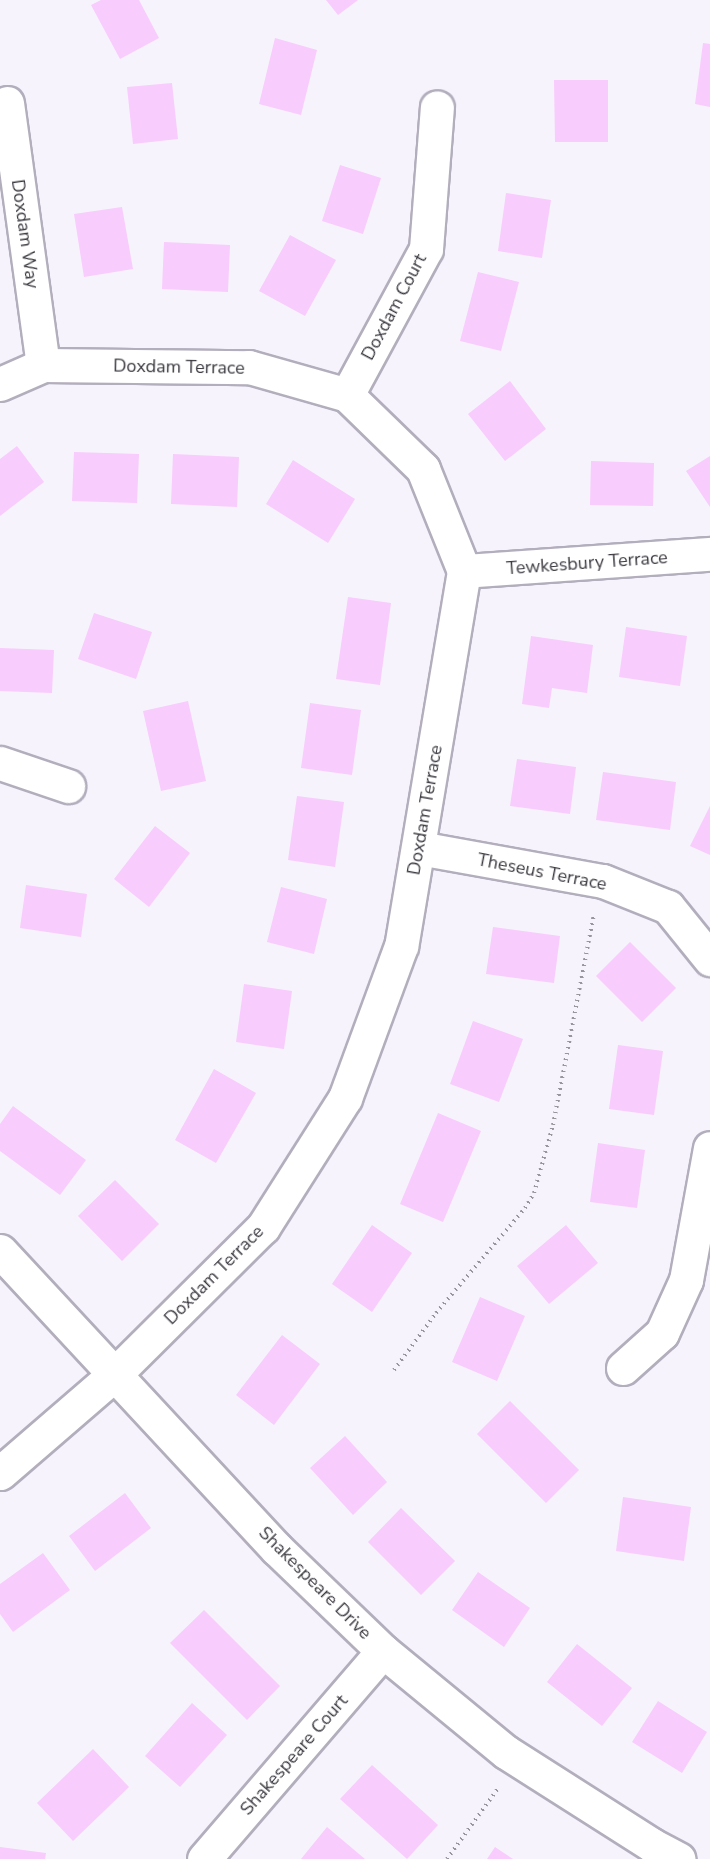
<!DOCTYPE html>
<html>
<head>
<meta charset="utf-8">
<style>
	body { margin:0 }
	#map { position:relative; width:710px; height:1859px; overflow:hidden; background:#f7f3fd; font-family:"Nunito Sans",sans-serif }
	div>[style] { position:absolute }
	.building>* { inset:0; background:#f8ccfc }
	.path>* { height:4px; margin-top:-2px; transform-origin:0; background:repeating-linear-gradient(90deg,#98959d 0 1.5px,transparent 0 6px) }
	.roads { filter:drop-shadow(2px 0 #b3aebc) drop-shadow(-2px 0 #b3aebc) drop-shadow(0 2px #b3aebc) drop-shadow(0 -2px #b3aebc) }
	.minor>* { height:33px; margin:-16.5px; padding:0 16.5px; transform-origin:16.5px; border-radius:16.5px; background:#fff }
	span { translate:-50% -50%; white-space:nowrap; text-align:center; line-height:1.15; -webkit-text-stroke:5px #fff; paint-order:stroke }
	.street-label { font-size:18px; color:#3b393f }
</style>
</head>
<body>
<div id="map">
	<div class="building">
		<i style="clip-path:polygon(101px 0,139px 0,159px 38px,120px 59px,91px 5px)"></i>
		<i style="clip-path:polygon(326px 0,358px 0,338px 15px)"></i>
		<i style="clip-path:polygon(275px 38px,317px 50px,301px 115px,259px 104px)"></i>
		<i style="clip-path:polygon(703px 43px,710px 44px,710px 107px,695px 104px)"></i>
		<i style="clip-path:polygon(554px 80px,608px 80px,608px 142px,555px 142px)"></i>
		<i style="clip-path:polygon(172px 83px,178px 139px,133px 144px,127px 87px)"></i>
		<i style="clip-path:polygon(340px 165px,381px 178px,363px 234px,322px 221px)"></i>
		<i style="clip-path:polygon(506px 193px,551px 200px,542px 258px,498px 251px)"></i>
		<i style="clip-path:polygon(122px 207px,133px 269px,84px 277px,74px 214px)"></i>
		<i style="clip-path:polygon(290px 235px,336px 260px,305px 316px,259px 291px)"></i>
		<i style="clip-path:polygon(164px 242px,230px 245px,228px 292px,162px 289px)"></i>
		<i style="clip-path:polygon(478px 272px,519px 282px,501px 351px,460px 341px)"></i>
		<i style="clip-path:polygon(510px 381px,546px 429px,505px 461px,468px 414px)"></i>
		<i style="clip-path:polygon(17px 446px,44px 482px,0 516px,0 459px)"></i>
		<i style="clip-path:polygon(74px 452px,139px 454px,137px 503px,72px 501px)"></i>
		<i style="clip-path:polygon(173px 454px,239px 457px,237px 507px,171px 504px)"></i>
		<i style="clip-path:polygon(710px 456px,710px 507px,686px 471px)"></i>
		<i style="clip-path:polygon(293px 460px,355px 499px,328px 543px,266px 504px)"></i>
		<i style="clip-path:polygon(591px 461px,654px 463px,653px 506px,590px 505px)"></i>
		<i style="clip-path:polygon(348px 597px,391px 603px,380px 685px,336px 679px)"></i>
		<i style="clip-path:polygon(94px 613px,152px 632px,136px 679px,78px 659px)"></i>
		<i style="clip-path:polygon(626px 627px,687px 636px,680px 686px,619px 677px)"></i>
		<i style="clip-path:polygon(531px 636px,593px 645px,587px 693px,552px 688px,549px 708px,522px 704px)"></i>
		<i style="clip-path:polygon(0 648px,54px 650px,52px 693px,0 691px)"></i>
		<i style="clip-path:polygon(188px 701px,206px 781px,161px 791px,143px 711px)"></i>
		<i style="clip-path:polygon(310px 703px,361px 710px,352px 775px,301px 768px)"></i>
		<i style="clip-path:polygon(517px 759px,576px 767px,570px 814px,510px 806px)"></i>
		<i style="clip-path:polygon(603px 772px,676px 782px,670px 830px,596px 820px)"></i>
		<i style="clip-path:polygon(297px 796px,344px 802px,335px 867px,288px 860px)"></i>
		<i style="clip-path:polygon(710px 806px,710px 855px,690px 846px)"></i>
		<i style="clip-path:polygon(155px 826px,190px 853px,149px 907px,114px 879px)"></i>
		<i style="clip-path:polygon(26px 885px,87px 894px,81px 937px,20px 928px)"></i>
		<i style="clip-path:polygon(281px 887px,327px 899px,314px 954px,267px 942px)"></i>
		<i style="clip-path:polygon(493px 927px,560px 936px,554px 983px,486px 974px)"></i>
		<i style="clip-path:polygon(630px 942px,676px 988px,642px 1022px,596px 976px)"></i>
		<i style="clip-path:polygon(244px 984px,292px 991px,284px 1049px,236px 1042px)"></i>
		<i style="clip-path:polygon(473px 1021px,523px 1039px,499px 1102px,450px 1084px)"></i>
		<i style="clip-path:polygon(618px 1045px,663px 1051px,654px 1115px,609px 1109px)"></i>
		<i style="clip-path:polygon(214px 1069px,256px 1093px,216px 1163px,175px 1140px)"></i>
		<i style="clip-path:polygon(13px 1106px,86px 1160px,60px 1195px,0 1151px,0 1124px)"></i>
		<i style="clip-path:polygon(438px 1113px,481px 1131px,443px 1222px,400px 1204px)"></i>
		<i style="clip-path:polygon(598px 1143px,645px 1150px,637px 1208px,590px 1202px)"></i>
		<i style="clip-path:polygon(115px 1180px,159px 1224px,122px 1261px,78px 1216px)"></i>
		<i style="clip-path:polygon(372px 1225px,412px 1253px,372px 1312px,332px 1284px)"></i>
		<i style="clip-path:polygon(566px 1225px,598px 1263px,549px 1304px,517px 1266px)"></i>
		<i style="clip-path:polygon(480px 1297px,525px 1316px,497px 1381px,452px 1362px)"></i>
		<i style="clip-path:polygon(282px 1335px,320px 1364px,274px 1425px,236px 1395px)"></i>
		<i style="clip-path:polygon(510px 1401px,579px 1470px,546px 1503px,477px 1434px)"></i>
		<i style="clip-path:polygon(345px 1436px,387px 1482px,353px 1515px,310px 1468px)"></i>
		<i style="clip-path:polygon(125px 1493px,151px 1528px,95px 1571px,69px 1536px)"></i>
		<i style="clip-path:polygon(623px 1497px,691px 1507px,684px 1561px,616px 1551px)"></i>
		<i style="clip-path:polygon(401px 1508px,455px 1561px,421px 1595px,368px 1542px)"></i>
		<i style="clip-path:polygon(43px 1553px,70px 1590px,13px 1632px,0 1614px,0 1584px)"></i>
		<i style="clip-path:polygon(478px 1572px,530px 1608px,504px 1647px,452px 1610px)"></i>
		<i style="clip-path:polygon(204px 1610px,280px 1686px,247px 1720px,170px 1643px)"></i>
		<i style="clip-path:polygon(577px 1644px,632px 1688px,602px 1726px,547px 1682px)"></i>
		<i style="clip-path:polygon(658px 1701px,707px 1732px,682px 1773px,632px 1742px)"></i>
		<i style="clip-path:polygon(192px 1703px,227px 1735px,180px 1787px,145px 1756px)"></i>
		<i style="clip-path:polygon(93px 1749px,129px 1787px,73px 1841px,37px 1803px)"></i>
		<i style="clip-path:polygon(372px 1765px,438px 1825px,407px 1859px,340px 1799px)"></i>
		<i style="clip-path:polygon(327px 1827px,365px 1859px,301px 1859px)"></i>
		<i style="clip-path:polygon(0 1847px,46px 1853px,45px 1859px,0 1859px)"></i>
		<i style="clip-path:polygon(495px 1847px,513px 1859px,487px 1859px)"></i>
	</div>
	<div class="path">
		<i style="left:394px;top:1370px;width:71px;rotate:-53.6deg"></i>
		<i style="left:436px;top:1313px;width:138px;rotate:-49.7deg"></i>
		<i style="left:525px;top:1208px;width:17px;rotate:-59deg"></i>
		<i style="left:534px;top:1193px;width:71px;rotate:-74.4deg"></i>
		<i style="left:553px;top:1125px;width:215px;rotate:-79deg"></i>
		<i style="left:447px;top:1859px;width:89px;rotate:-54.2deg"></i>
	</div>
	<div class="roads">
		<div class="minor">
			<i style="left:7px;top:103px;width:264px;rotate:82.2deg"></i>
			<i style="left:0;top:384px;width:47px;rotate:-23.8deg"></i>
			<i style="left:43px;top:365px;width:206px;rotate:0.6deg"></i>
			<i style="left:249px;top:367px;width:102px;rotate:15.9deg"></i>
			<i style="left:347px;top:395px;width:106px;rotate:44.2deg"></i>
			<i style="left:423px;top:469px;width:110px;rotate:68.1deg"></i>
			<i style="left:464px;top:571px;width:380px;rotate:99.5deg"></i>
			<i style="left:401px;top:946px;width:162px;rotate:110.2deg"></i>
			<i style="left:345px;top:1098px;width:153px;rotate:122.4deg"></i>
			<i style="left:263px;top:1227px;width:207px;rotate:135.2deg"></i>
			<i style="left:116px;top:1373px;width:153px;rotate:139.2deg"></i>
			<i style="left:347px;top:395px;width:166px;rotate:-61.6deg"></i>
			<i style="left:426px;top:249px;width:142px;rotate:-85.6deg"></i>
			<i style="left:464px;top:571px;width:247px;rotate:-4deg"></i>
			<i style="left:0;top:763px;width:72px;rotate:18.7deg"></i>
			<i style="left:419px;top:848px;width:187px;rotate:10.2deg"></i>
			<i style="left:603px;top:881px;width:70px;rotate:21.8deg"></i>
			<i style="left:668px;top:907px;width:67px;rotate:51.1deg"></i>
			<i style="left:0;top:1251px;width:407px;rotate:47.1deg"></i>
			<i style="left:277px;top:1549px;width:147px;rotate:43.9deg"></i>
			<i style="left:383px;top:1651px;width:159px;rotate:39.4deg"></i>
			<i style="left:506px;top:1752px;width:173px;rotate:32.5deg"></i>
			<i style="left:652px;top:1845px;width:30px;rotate:28deg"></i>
			<i style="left:623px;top:1368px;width:52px;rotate:-41.9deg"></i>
			<i style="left:662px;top:1333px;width:58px;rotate:-65.6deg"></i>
			<i style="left:686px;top:1280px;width:134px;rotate:-79.7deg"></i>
			<i style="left:204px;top:1859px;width:274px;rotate:-49.3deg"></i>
		</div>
	</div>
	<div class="street-label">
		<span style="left:25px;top:234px;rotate:82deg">Doxdam Way</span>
		<span style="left:394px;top:307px;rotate:-62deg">Doxdam Court</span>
		<span style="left:179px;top:367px;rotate:1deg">Doxdam Terrace</span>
		<span style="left:587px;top:563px;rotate:-4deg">Tewkesbury Terrace</span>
		<span style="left:425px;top:810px;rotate:-80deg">Doxdam Terrace</span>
		<span style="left:542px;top:872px;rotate:11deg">Theseus Terrace</span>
		<span style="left:214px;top:1275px;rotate:-45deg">Doxdam Terrace</span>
		<span style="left:315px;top:1583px;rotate:45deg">Shakespeare Drive</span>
		<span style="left:294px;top:1755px;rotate:-49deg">Shakespeare Court</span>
	</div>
</div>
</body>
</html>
